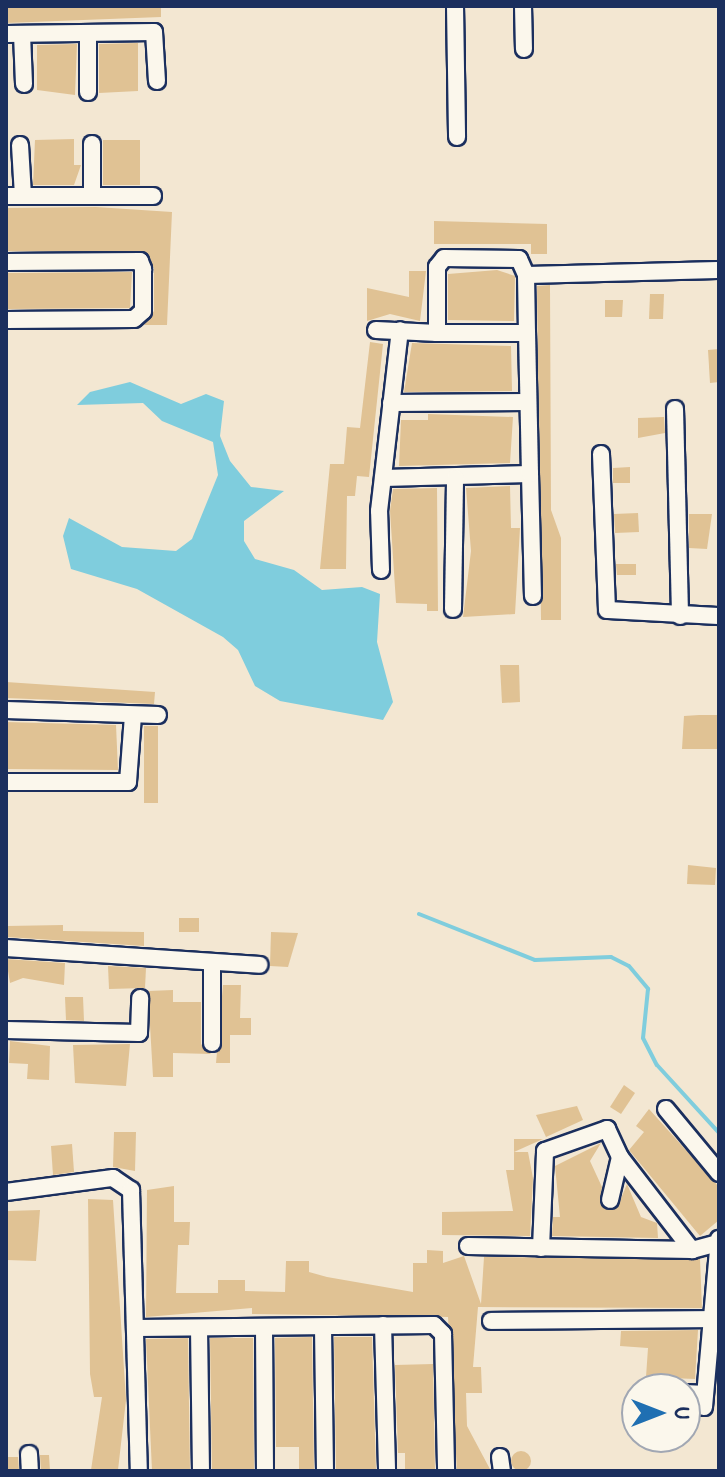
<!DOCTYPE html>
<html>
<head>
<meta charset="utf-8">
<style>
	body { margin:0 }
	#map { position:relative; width:725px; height:1477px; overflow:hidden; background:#f3e7d2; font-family:"Patrick Hand",sans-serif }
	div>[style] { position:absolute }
	.water>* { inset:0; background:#7fcddd }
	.stream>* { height:4px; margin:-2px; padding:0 2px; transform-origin:2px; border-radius:2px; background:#7fcddd }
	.building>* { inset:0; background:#e0c294 }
	.round { border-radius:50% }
	.roads { filter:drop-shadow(2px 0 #1b2f5e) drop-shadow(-2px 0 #1b2f5e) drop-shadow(0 2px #1b2f5e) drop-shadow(0 -2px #1b2f5e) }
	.minor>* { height:16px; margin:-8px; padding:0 8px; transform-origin:8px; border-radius:8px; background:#fbf7ec }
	span { translate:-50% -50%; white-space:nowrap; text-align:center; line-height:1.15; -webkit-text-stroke:8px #fbf7ec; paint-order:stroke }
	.frame { position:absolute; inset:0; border:8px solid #1b2f5e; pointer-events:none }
	.north { position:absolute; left:621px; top:1373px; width:80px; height:80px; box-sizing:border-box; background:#fbf7ec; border:2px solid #a1a7b3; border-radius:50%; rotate:90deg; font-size:22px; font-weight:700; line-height:32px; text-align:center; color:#1b2f5e }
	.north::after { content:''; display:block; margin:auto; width:28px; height:36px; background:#1f6fb2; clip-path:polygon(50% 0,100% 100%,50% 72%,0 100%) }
</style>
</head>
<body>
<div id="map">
	<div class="water">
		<i style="clip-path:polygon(130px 382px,181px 404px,206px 394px,224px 401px,220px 436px,230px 461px,251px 487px,284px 491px,244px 521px,244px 541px,255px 559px,294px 570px,322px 590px,362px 587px,380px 594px,377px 642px,393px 702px,383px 720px,280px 701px,255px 686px,238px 650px,223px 637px,137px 589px,71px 569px,63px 536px,69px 518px,122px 547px,176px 551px,192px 539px,218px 475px,213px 442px,162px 421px,143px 403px,77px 405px,90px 392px)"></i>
	</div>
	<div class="stream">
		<i style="left:419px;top:914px;width:125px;rotate:21.6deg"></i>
		<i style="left:535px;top:960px;width:76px;rotate:-2.3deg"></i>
		<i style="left:611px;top:957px;width:20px;rotate:27deg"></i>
		<i style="left:629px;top:966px;width:30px;rotate:50deg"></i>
		<i style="left:648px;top:989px;width:49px;rotate:95.8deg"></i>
		<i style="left:643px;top:1038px;width:30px;rotate:63deg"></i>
		<i style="left:657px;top:1065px;width:92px;rotate:47.6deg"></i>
	</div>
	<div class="building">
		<i style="clip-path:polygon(6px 6px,161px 6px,161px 17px,6px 23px)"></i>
		<i style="clip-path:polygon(138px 43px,138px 91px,99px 93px,99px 44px)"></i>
		<i style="clip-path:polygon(77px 44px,75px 95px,37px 90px,37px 45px)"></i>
		<i style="clip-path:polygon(74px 139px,74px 165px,81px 165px,74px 185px,33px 185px,35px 140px)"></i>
		<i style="clip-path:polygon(103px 140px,140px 140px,140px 185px,103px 185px)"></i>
		<i style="clip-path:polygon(96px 207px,172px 212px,167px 325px,144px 325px,154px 311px,154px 268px,145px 252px,6px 251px,6px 208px)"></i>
		<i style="clip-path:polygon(434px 221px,547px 224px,547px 254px,531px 254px,531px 244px,434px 244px)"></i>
		<i style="clip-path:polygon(497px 270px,515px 276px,514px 321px,448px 320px,448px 274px)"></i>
		<i style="clip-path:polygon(409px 271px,426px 271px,420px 321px,390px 314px,367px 321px,367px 288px,409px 297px)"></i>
		<i style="clip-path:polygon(132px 272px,130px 308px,6px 309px,6px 273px)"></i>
		<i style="clip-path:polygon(550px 285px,551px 510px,561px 538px,561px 620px,541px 620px,537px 286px)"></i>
		<i style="clip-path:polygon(650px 294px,664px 294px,663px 319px,649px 319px)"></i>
		<i style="clip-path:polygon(605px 300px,623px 300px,622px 317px,605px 317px)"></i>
		<i style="clip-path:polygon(370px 342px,383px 344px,369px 477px,357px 476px,355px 496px,347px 496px,346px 569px,320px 569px,330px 464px,344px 464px,347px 427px,360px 428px)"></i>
		<i style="clip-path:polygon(412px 343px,511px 346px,512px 391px,404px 392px)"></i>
		<i style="clip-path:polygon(719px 349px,719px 382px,710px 383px,708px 350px)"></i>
		<i style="clip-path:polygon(428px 414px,513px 417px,510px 463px,399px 466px,401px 420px,428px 420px)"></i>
		<i style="clip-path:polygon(664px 417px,665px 433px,638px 438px,638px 418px)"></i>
		<i style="clip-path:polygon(630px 467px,630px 483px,613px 483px,613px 468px)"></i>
		<i style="clip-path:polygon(510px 486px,511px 528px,520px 528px,515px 614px,463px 617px,471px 551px,466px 488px)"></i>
		<i style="clip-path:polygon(437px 488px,438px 611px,427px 611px,427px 604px,396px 603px,390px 511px,393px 489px)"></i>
		<i style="clip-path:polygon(638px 513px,639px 532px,615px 533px,614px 514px)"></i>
		<i style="clip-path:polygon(689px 514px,712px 514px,707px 549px,689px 548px)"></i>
		<i style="clip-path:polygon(616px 564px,636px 564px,636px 575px,617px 575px)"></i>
		<i style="clip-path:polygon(500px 665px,519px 665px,520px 702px,502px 703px)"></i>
		<i style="clip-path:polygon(6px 682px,155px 692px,154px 704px,6px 698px)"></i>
		<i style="clip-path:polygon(699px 715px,719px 715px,719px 749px,682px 749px,684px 716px)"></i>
		<i style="clip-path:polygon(6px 722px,116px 725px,118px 770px,6px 769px)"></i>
		<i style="clip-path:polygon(144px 726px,158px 726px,158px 803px,144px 803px)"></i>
		<i style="clip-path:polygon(688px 865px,716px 868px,715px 885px,687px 884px)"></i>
		<i style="clip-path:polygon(179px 918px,199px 918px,199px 932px,179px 932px)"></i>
		<i style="clip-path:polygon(63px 925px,63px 931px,144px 932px,144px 946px,7px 937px,7px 926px)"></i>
		<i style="clip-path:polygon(271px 932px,298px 933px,288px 967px,270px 966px)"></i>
		<i style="clip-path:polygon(6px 959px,65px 963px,64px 985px,23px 978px,10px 983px)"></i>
		<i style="clip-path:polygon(108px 966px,146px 968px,145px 988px,109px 989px)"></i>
		<i style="clip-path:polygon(223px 985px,241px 985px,240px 1018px,251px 1018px,251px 1035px,230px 1035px,230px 1063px,216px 1063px)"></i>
		<i style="clip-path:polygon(173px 990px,173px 1002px,201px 1002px,201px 1044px,211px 1054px,173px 1053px,173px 1077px,153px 1077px,148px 991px)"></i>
		<i style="clip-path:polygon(65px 997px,83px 997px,84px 1021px,66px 1020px)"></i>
		<i style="clip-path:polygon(10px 1041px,50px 1046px,49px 1080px,27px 1079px,28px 1064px,9px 1063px)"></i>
		<i style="clip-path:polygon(130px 1044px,126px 1086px,75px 1083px,73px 1045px)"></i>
		<i style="clip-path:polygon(624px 1085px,635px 1093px,621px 1114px,610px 1107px)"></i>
		<i style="clip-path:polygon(577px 1106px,583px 1120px,546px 1137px,536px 1115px)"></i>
		<i style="clip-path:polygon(649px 1109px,719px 1187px,719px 1220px,700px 1236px,629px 1150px,644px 1132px,636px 1126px)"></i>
		<i style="clip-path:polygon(114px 1132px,136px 1132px,135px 1171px,113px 1167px)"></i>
		<i style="clip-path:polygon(514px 1139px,543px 1139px,514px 1152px)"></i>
		<i style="clip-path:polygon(601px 1143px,590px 1161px,602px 1187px,600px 1204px,617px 1208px,627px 1184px,641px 1217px,657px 1223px,658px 1238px,552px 1236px,553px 1217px,560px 1217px,555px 1166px)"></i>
		<i style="clip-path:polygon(72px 1144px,74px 1172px,53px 1175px,51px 1146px)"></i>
		<i style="clip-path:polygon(514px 1152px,528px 1152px,533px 1178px,530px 1236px,442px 1235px,442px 1212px,513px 1211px,506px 1170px,514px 1170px)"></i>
		<i style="clip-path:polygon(174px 1186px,174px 1222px,190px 1222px,189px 1245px,178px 1245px,176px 1293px,218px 1293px,218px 1280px,245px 1280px,245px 1291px,285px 1292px,286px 1261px,309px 1261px,309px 1272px,327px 1277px,413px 1292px,413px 1263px,427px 1263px,427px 1250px,443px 1251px,443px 1263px,464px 1256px,481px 1304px,484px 1257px,700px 1259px,702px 1308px,478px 1307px,473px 1367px,481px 1367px,482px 1393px,466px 1393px,467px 1426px,491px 1471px,457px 1471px,448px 1317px,252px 1314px,252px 1308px,146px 1317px,147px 1190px)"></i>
		<i style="clip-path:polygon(88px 1199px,113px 1200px,126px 1400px,118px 1470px,91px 1470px,102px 1397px,94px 1397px,90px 1374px)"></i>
		<i style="clip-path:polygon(40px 1210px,36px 1261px,7px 1260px,7px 1211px)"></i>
		<i style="clip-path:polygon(698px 1330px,695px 1379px,646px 1377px,648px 1348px,620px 1346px,621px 1331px)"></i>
		<i style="clip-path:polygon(312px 1337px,314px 1471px,299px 1471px,299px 1447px,276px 1447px,275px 1338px)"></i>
		<i style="clip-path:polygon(334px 1337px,372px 1337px,376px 1471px,336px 1471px)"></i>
		<i style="clip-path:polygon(188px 1338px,190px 1471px,152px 1471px,146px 1339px)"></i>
		<i style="clip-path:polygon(210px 1338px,253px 1338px,254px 1471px,212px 1471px)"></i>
		<i style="clip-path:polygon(433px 1364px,435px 1471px,405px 1471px,405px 1453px,398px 1453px,395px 1365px)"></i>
		<i class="round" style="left:511px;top:1451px;width:20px;height:20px"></i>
		<i style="clip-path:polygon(40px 1455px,49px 1455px,50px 1471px,41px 1471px)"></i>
		<i style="clip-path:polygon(8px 1457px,18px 1457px,19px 1471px,8px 1471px)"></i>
	</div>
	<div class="roads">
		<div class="minor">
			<i style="left:455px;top:6px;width:131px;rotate:89.1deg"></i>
			<i style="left:523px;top:6px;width:43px;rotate:88.7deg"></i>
			<i style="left:6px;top:34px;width:148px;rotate:-0.8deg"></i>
			<i style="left:154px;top:32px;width:49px;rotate:86.5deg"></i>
			<i style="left:22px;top:34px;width:50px;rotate:87.7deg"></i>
			<i style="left:88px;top:92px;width:59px;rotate:-90deg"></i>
			<i style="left:92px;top:144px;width:52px;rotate:90deg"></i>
			<i style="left:20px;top:145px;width:50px;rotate:86.6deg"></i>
			<i style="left:6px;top:196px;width:147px"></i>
			<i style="left:6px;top:262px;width:134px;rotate:-0.4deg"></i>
			<i style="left:140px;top:261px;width:9px;rotate:69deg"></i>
			<i style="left:143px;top:269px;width:42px;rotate:90deg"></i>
			<i style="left:143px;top:311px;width:12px;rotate:138deg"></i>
			<i style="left:134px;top:319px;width:128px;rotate:179.6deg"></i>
			<i style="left:526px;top:275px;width:58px;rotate:89deg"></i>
			<i style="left:376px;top:330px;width:61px;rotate:2.8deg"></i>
			<i style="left:391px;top:403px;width:136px;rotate:-0.4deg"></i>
			<i style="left:675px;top:409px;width:207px;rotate:88.6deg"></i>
			<i style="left:601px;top:454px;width:156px;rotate:87.8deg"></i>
			<i style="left:607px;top:610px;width:112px;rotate:3.1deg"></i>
			<i style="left:530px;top:474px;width:122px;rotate:88.6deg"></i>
			<i style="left:383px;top:478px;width:147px;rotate:-1.6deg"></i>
			<i style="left:530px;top:474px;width:141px;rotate:-91.2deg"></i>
			<i style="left:527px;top:333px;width:90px;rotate:180deg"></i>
			<i style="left:437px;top:333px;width:66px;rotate:-90deg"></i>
			<i style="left:437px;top:267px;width:11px;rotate:-52deg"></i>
			<i style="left:444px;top:258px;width:75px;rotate:0.8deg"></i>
			<i style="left:519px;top:259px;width:17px;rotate:66deg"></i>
			<i style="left:526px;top:275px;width:193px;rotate:-1.5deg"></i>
			<i style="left:381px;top:570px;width:59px;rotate:-91.9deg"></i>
			<i style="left:379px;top:511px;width:182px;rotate:-83.4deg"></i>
			<i style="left:453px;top:609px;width:131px;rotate:-89.1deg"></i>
			<i style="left:6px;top:710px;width:152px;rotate:1.9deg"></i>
			<i style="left:6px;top:782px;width:122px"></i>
			<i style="left:128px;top:782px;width:66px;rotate:-85.7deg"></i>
			<i style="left:6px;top:948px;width:254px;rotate:3.8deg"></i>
			<i style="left:212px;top:964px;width:79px;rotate:90deg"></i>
			<i style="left:6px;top:1030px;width:133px;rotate:1.3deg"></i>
			<i style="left:139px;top:1033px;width:35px;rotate:-88deg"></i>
			<i style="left:666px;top:1109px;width:83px;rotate:50.4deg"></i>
			<i style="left:620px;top:1157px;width:118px;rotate:52.3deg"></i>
			<i style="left:6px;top:1192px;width:108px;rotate:-7.5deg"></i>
			<i style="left:113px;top:1178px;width:22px;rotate:34deg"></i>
			<i style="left:131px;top:1190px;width:281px;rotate:88.4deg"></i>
			<i style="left:468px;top:1246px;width:224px;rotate:1deg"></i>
			<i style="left:692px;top:1250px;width:23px;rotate:-15deg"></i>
			<i style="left:541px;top:1248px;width:97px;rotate:-87.6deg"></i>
			<i style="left:545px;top:1151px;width:66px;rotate:-19.5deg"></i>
			<i style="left:607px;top:1129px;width:31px;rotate:65deg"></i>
			<i style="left:620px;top:1157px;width:44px;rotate:103.1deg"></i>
			<i style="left:491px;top:1321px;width:220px;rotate:-0.5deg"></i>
			<i style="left:383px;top:1325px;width:146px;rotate:88.4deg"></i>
			<i style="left:323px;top:1327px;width:144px;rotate:89.2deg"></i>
			<i style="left:137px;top:1328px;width:297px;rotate:-0.6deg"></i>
			<i style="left:434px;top:1325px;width:13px;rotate:45deg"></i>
			<i style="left:443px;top:1334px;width:137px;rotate:88.7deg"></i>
			<i style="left:199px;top:1328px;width:143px;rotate:89.2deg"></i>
			<i style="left:264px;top:1328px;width:143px;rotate:89.6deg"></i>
			<i style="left:685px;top:1393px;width:20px;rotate:3deg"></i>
			<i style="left:704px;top:1407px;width:169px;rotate:-84.9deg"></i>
			<i style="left:29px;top:1454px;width:17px;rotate:87deg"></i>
			<i style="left:500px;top:1457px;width:14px;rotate:82deg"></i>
		</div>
	</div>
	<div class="frame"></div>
	<div class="north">U</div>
</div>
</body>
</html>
